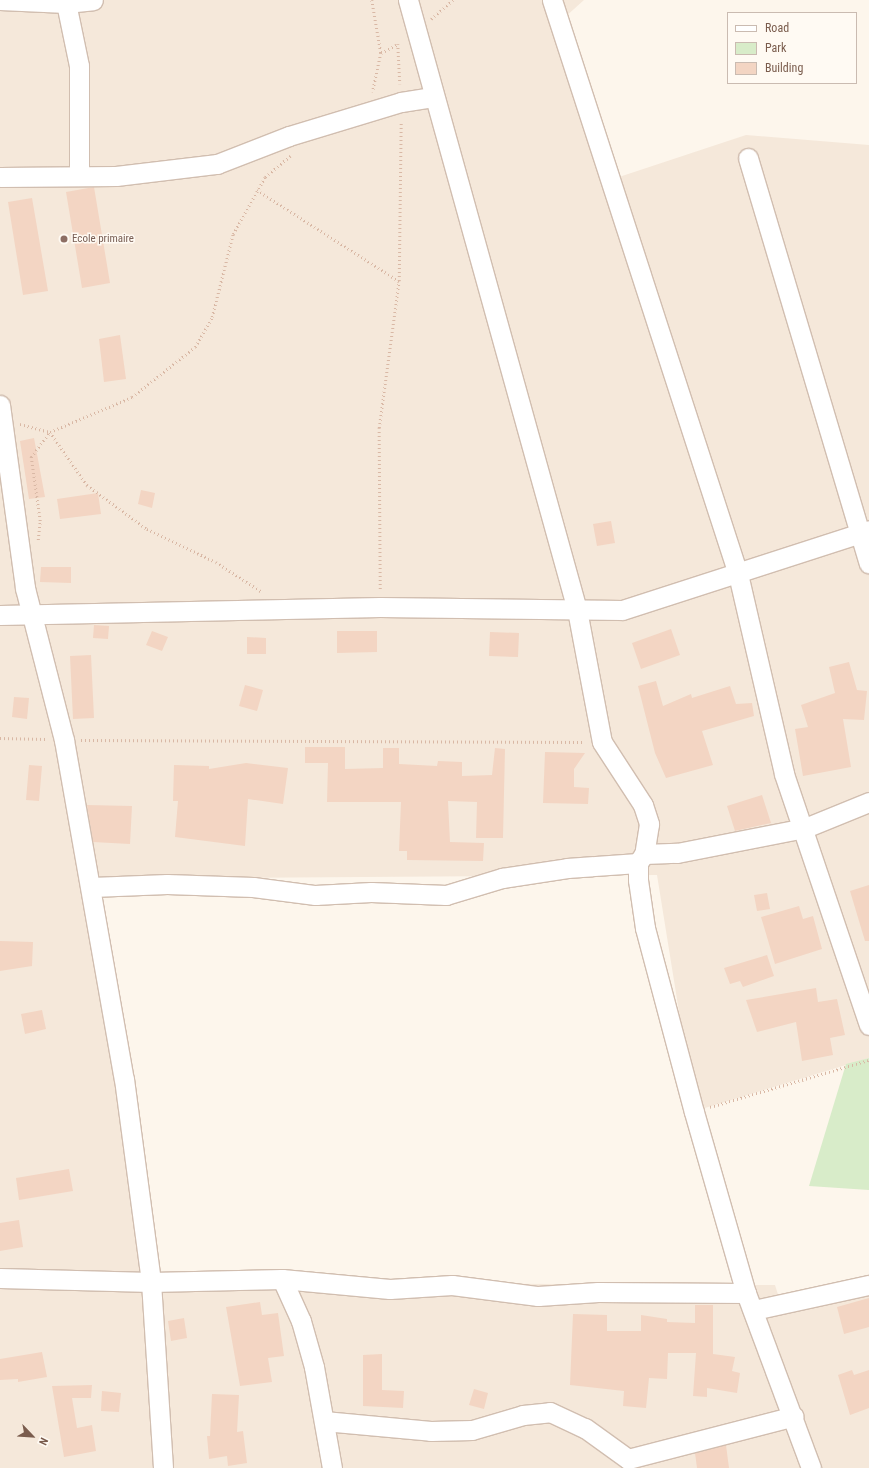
<!DOCTYPE html>
<html>
<head>
<meta charset="utf-8">
<style>
	body { margin:0 }
	#map { position:relative; width:869px; height:1468px; overflow:hidden; background:#fdf6ec; font-family:"Roboto Condensed",sans-serif }
	div>[style] { position:absolute }
	.residential>* { inset:0; background:#f5e8da }
	.green>* { inset:0; background:#d8ecc9 }
	.building>* { inset:0; background:#f3d5c3 }
	.path>* { height:2.5px; margin-top:-1.25px; transform-origin:0; background:repeating-linear-gradient(90deg,#d9b8a5 0 1px,transparent 0 4px) }
	.roads { filter:drop-shadow(1px 0 #d1beb0) drop-shadow(-1px 0 #d1beb0) drop-shadow(0 1px #d1beb0) drop-shadow(0 -1px #d1beb0) }
	.minor>* { height:19px; margin:-9.5px; padding:0 9.5px; transform-origin:9.5px; border-radius:9.5px; background:#fff }
	.dots>* { width:11px; height:11px; translate:-50% -50%; box-sizing:border-box; border:2px solid #fffaf3; border-radius:50% }
	span { translate:-50% -50%; white-space:nowrap; text-align:center; line-height:1.15; -webkit-text-stroke:3px #fffaf3; paint-order:stroke }
	.education-label { font-size:11px; color:#785e54 }
	.left { translate:0 -50%; text-align:left }
	.legend { position:absolute; left:727px; top:12px; width:130px; height:72px; box-sizing:border-box; background:#fffaf3; border:1px solid #cabbb1; margin:0; padding:5px 7px; list-style:none; font-size:12px; color:#7a5c4d }
	.legend li { display:flex; align-items:center; gap:8px; height:20px }
	.legend b { width:20px; border:1px solid #cabbb1 }
	.north { position:absolute; left:12px; top:1416px; width:40px; height:40px; -webkit-text-stroke:3px #fffaf3; paint-order:stroke; rotate:115deg; font-size:11px; font-weight:700; line-height:16px; text-align:center; color:#7a5c4d }
	.north::after { content:''; display:block; margin:auto; width:14px; height:18px; background:#7a5c4d; clip-path:polygon(50% 0,100% 100%,50% 72%,0 100%) }
</style>
</head>
<body>
<div id="map">
	<div class="residential">
		<i style="clip-path:polygon(0 0,584px 0,564px 18px,613px 179px,746px 135px,869px 145px,869px 1058px,695px 1111px,657px 875px,82px 879px,155px 1282px,775px 1285px,781px 1304px,869px 1284px,869px 1468px,0 1468px)"></i>
	</div>
	<div class="green">
		<i style="clip-path:polygon(869px 1058px,869px 1190px,809px 1186px,846px 1064px)"></i>
	</div>
	<div class="building">
		<i style="clip-path:polygon(94px 187px,110px 283px,82px 288px,66px 192px)"></i>
		<i style="clip-path:polygon(32px 198px,48px 291px,23px 295px,8px 202px)"></i>
		<i style="clip-path:polygon(120px 335px,126px 379px,104px 382px,99px 339px)"></i>
		<i style="clip-path:polygon(34px 438px,45px 497px,29px 499px,20px 441px)"></i>
		<i style="clip-path:polygon(141px 490px,155px 493px,152px 508px,138px 504px)"></i>
		<i style="clip-path:polygon(98px 493px,101px 514px,60px 519px,57px 499px)"></i>
		<i style="clip-path:polygon(611px 521px,615px 543px,597px 546px,593px 524px)"></i>
		<i style="clip-path:polygon(41px 567px,71px 567px,71px 583px,40px 582px)"></i>
		<i style="clip-path:polygon(94px 625px,109px 626px,108px 639px,93px 638px)"></i>
		<i style="clip-path:polygon(671px 629px,680px 655px,641px 669px,632px 643px)"></i>
		<i style="clip-path:polygon(152px 631px,168px 637px,162px 651px,146px 645px)"></i>
		<i style="clip-path:polygon(337px 631px,377px 631px,377px 652px,337px 653px)"></i>
		<i style="clip-path:polygon(490px 632px,519px 633px,518px 657px,489px 656px)"></i>
		<i style="clip-path:polygon(247px 637px,266px 638px,266px 654px,247px 654px)"></i>
		<i style="clip-path:polygon(91px 655px,94px 718px,73px 719px,70px 656px)"></i>
		<i style="clip-path:polygon(849px 662px,857px 690px,867px 691px,864px 720px,843px 719px,851px 767px,803px 776px,795px 729px,808px 727px,801px 705px,835px 693px,829px 667px)"></i>
		<i style="clip-path:polygon(656px 681px,663px 706px,691px 694px,692px 698px,730px 686px,736px 704px,752px 703px,754px 716px,702px 731px,713px 765px,666px 778px,655px 753px,638px 686px)"></i>
		<i style="clip-path:polygon(245px 685px,263px 690px,257px 711px,239px 706px)"></i>
		<i style="clip-path:polygon(14px 697px,29px 698px,27px 719px,12px 717px)"></i>
		<i style="clip-path:polygon(305px 747px,345px 747px,345px 769px,383px 768px,383px 748px,399px 748px,399px 764px,437px 766px,438px 761px,462px 762px,462px 776px,492px 775px,495px 748px,505px 749px,503px 838px,476px 838px,477px 802px,448px 801px,450px 842px,484px 843px,483px 861px,407px 860px,407px 851px,399px 851px,401px 802px,327px 802px,328px 763px,305px 763px)"></i>
		<i style="clip-path:polygon(545px 752px,585px 753px,574px 769px,574px 787px,589px 788px,588px 804px,543px 803px)"></i>
		<i style="clip-path:polygon(246px 763px,288px 768px,283px 804px,248px 799px,245px 846px,175px 837px,178px 801px,173px 801px,174px 765px,209px 766px,209px 769px)"></i>
		<i style="clip-path:polygon(29px 765px,42px 766px,39px 801px,26px 800px)"></i>
		<i style="clip-path:polygon(762px 795px,771px 823px,735px 831px,727px 806px)"></i>
		<i style="clip-path:polygon(87px 805px,132px 806px,130px 844px,93px 842px)"></i>
		<i style="clip-path:polygon(869px 885px,869px 941px,865px 941px,850px 891px)"></i>
		<i style="clip-path:polygon(767px 893px,770px 909px,757px 911px,754px 895px)"></i>
		<i style="clip-path:polygon(799px 906px,803px 919px,813px 916px,822px 949px,775px 964px,761px 917px)"></i>
		<i style="clip-path:polygon(0 941px,33px 942px,32px 966px,0 971px)"></i>
		<i style="clip-path:polygon(767px 955px,774px 976px,743px 987px,740px 981px,730px 984px,724px 968px)"></i>
		<i style="clip-path:polygon(816px 988px,818px 1002px,837px 999px,845px 1035px,830px 1038px,833px 1055px,802px 1061px,796px 1022px,757px 1032px,746px 1000px)"></i>
		<i style="clip-path:polygon(42px 1010px,46px 1029px,25px 1034px,21px 1014px)"></i>
		<i style="clip-path:polygon(69px 1169px,73px 1191px,19px 1200px,16px 1178px)"></i>
		<i style="clip-path:polygon(19px 1220px,23px 1247px,0 1251px,0 1223px)"></i>
		<i style="clip-path:polygon(869px 1298px,869px 1327px,844px 1334px,837px 1307px)"></i>
		<i style="clip-path:polygon(260px 1302px,262px 1315px,278px 1313px,284px 1356px,268px 1358px,272px 1382px,240px 1386px,226px 1307px)"></i>
		<i style="clip-path:polygon(695px 1305px,713px 1305px,713px 1354px,735px 1357px,732px 1371px,740px 1373px,737px 1393px,707px 1388px,707px 1397px,693px 1396px,696px 1353px,668px 1353px,667px 1379px,649px 1378px,646px 1408px,623px 1406px,624px 1391px,570px 1385px,573px 1314px,607px 1315px,607px 1331px,641px 1331px,641px 1315px,667px 1319px,667px 1322px,695px 1323px)"></i>
		<i style="clip-path:polygon(184px 1318px,187px 1338px,171px 1341px,168px 1321px)"></i>
		<i style="clip-path:polygon(42px 1352px,47px 1377px,18px 1382px,18px 1379px,0 1380px,0 1359px)"></i>
		<i style="clip-path:polygon(382px 1354px,382px 1390px,404px 1391px,403px 1408px,363px 1406px,363px 1355px)"></i>
		<i style="clip-path:polygon(852px 1370px,854px 1375px,869px 1370px,869px 1408px,850px 1415px,838px 1375px)"></i>
		<i style="clip-path:polygon(92px 1385px,91px 1398px,72px 1398px,77px 1428px,92px 1425px,96px 1451px,64px 1457px,52px 1386px)"></i>
		<i style="clip-path:polygon(474px 1389px,488px 1393px,484px 1409px,469px 1405px)"></i>
		<i style="clip-path:polygon(102px 1391px,121px 1393px,119px 1412px,101px 1411px)"></i>
		<i style="clip-path:polygon(212px 1394px,239px 1395px,237px 1432px,243px 1431px,247px 1463px,228px 1466px,227px 1456px,209px 1459px,207px 1436px,210px 1436px)"></i>
		<i style="clip-path:polygon(726px 1445px,729px 1468px,697px 1468px,695px 1453px)"></i>
	</div>
	<div class="path">
		<i style="left:372px;top:0;width:54px;rotate:80.4deg"></i>
		<i style="left:381px;top:53px;width:40px;rotate:102deg"></i>
		<i style="left:431px;top:19px;width:29px;rotate:-41deg"></i>
		<i style="left:398px;top:44px;width:40px;rotate:87.1deg"></i>
		<i style="left:381px;top:53px;width:19px;rotate:-28deg"></i>
		<i style="left:257px;top:190px;width:169px;rotate:32.7deg"></i>
		<i style="left:20px;top:424px;width:31px;rotate:15deg"></i>
		<i style="left:50px;top:432px;width:65px;rotate:55.1deg"></i>
		<i style="left:87px;top:485px;width:74px;rotate:36.3deg"></i>
		<i style="left:147px;top:529px;width:76px;rotate:25.6deg"></i>
		<i style="left:216px;top:562px;width:55px;rotate:33.1deg"></i>
		<i style="left:38px;top:540px;width:19px;rotate:-84deg"></i>
		<i style="left:40px;top:521px;width:65px;rotate:-98deg"></i>
		<i style="left:31px;top:457px;width:31px;rotate:-53deg"></i>
		<i style="left:50px;top:432px;width:89px;rotate:-23.1deg"></i>
		<i style="left:132px;top:397px;width:80px;rotate:-38.4deg"></i>
		<i style="left:195px;top:347px;width:34px;rotate:-60deg"></i>
		<i style="left:212px;top:317px;width:86px;rotate:-75.8deg"></i>
		<i style="left:233px;top:234px;width:65px;rotate:-60.7deg"></i>
		<i style="left:265px;top:177px;width:33px;rotate:-40deg"></i>
		<i style="left:380px;top:589px;width:161px;rotate:-90.4deg"></i>
		<i style="left:379px;top:428px;width:148px;rotate:-82.3deg"></i>
		<i style="left:399px;top:281px;width:160px;rotate:-89.3deg"></i>
		<i style="left:0;top:738px;width:46px;rotate:1.2deg"></i>
		<i style="left:81px;top:740px;width:503px;rotate:0.23deg"></i>
		<i style="left:710px;top:1107px;width:166px;rotate:-16.5deg"></i>
	</div>
	<div class="roads">
		<div class="minor">
			<i style="left:0;top:0;width:66px;rotate:2.6deg"></i>
			<i style="left:66px;top:3px;width:27px;rotate:-6deg"></i>
			<i style="left:408px;top:0;width:633px;rotate:74.51deg"></i>
			<i style="left:577px;top:610px;width:134px;rotate:79.3deg"></i>
			<i style="left:602px;top:742px;width:75px;rotate:56.9deg"></i>
			<i style="left:643px;top:805px;width:20px;rotate:72deg"></i>
			<i style="left:649px;top:824px;width:30px;rotate:99deg"></i>
			<i style="left:644px;top:854px;width:11px;rotate:124deg"></i>
			<i style="left:638px;top:863px;width:17px;rotate:90deg"></i>
			<i style="left:638px;top:880px;width:49px;rotate:81.7deg"></i>
			<i style="left:645px;top:928px;width:190px;rotate:75.1deg"></i>
			<i style="left:694px;top:1112px;width:188px;rotate:74deg"></i>
			<i style="left:746px;top:1293px;width:187px;rotate:69.6deg"></i>
			<i style="left:552px;top:0;width:603px;rotate:72.05deg"></i>
			<i style="left:738px;top:574px;width:205px;rotate:77deg"></i>
			<i style="left:784px;top:774px;width:265px;rotate:71.3deg"></i>
			<i style="left:66px;top:3px;width:64px;rotate:78.3deg"></i>
			<i style="left:79px;top:66px;width:108px;rotate:90deg"></i>
			<i style="left:748px;top:158px;width:423px;rotate:73.4deg"></i>
			<i style="left:0;top:177px;width:116px;rotate:-0.5deg"></i>
			<i style="left:116px;top:176px;width:102px;rotate:-6.8deg"></i>
			<i style="left:217px;top:164px;width:77px;rotate:-21.3deg"></i>
			<i style="left:289px;top:136px;width:117px;rotate:-16.9deg"></i>
			<i style="left:401px;top:102px;width:32px;rotate:-9deg"></i>
			<i style="left:0;top:405px;width:185px;rotate:82.2deg"></i>
			<i style="left:25px;top:588px;width:157px;rotate:75.6deg"></i>
			<i style="left:64px;top:740px;width:344px;rotate:80deg"></i>
			<i style="left:124px;top:1079px;width:205px;rotate:82.4deg"></i>
			<i style="left:151px;top:1282px;width:186px;rotate:86.3deg"></i>
			<i style="left:0;top:615px;width:380px;rotate:-1.2deg"></i>
			<i style="left:380px;top:607px;width:242px;rotate:0.7deg"></i>
			<i style="left:622px;top:610px;width:260px;rotate:-17.9deg"></i>
			<i style="left:644px;top:854px;width:33px;rotate:-2deg"></i>
			<i style="left:677px;top:853px;width:130px;rotate:-11.1deg"></i>
			<i style="left:805px;top:828px;width:69px;rotate:-22.1deg"></i>
			<i style="left:92px;top:887px;width:75px;rotate:-2.3deg"></i>
			<i style="left:167px;top:884px;width:86px;rotate:2deg"></i>
			<i style="left:253px;top:887px;width:63px;rotate:7.4deg"></i>
			<i style="left:315px;top:895px;width:56px;rotate:-3.1deg"></i>
			<i style="left:371px;top:892px;width:75px;rotate:2.3deg"></i>
			<i style="left:446px;top:895px;width:59px;rotate:-16.9deg"></i>
			<i style="left:502px;top:878px;width:66px;rotate:-8.7deg"></i>
			<i style="left:567px;top:868px;width:71px;rotate:-4deg"></i>
			<i style="left:0;top:1278px;width:151px;rotate:1.5deg"></i>
			<i style="left:151px;top:1282px;width:131px;rotate:-1.3deg"></i>
			<i style="left:282px;top:1279px;width:108px;rotate:5.3deg"></i>
			<i style="left:390px;top:1289px;width:62px;rotate:-3.7deg"></i>
			<i style="left:452px;top:1285px;width:87px;rotate:7.3deg"></i>
			<i style="left:538px;top:1296px;width:60px;rotate:-3.8deg"></i>
			<i style="left:598px;top:1292px;width:148px;rotate:0.4deg"></i>
			<i style="left:282px;top:1279px;width:46px;rotate:65.7deg"></i>
			<i style="left:301px;top:1321px;width:48px;rotate:74.2deg"></i>
			<i style="left:314px;top:1367px;width:103px;rotate:79.9deg"></i>
			<i style="left:754px;top:1310px;width:118px;rotate:-12.3deg"></i>
			<i style="left:324px;top:1421px;width:107px;rotate:5.3deg"></i>
			<i style="left:431px;top:1431px;width:41px;rotate:-1.4deg"></i>
			<i style="left:472px;top:1430px;width:53px;rotate:-16.4deg"></i>
			<i style="left:523px;top:1415px;width:27px;rotate:-6deg"></i>
			<i style="left:550px;top:1412px;width:38px;rotate:25deg"></i>
			<i style="left:585px;top:1428px;width:53px;rotate:35.8deg"></i>
			<i style="left:628px;top:1459px;width:171px;rotate:-14.5deg"></i>
		</div>
	</div>
	<div class="dots">
		<i style="left:64px;top:239px;background:#8d6e63"></i>
	</div>
	<div class="education-label">
		<span class="left" style="left:72px;top:239px">Ecole primaire</span>
	</div>
	<ul class="legend">
	<li><b style="height:5px;background:#fff"></b>Road</li>
	<li><b style="height:11px;background:#d8ecc9"></b>Park</li>
	<li><b style="height:11px;background:#f3d5c3"></b>Building</li>
	</ul>
	<div class="north">N</div>
</div>
</body>
</html>
